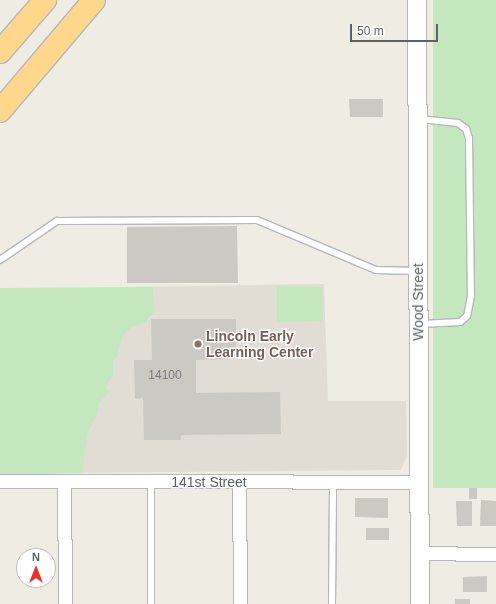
<!DOCTYPE html>
<html>
<head>
<meta charset="utf-8">
<style>
	body { margin:0 }
	#map { position:relative; width:496px; height:604px; overflow:hidden; background:#efece4; font-family:Arial,sans-serif }
	div>[style] { position:absolute }
	.education>* { inset:0; background:#e1ddd5 }
	.green>* { inset:0; background:#c4e7c0 }
	.building>* { inset:0; background:#ccc9c3 }
	.roads { filter:drop-shadow(1px 0 #b5b8bb) drop-shadow(-1px 0 #b5b8bb) drop-shadow(0 1px #b5b8bb) drop-shadow(0 -1px #b5b8bb) }
	.service>* { height:6px; margin:-3px; padding:0 3px; transform-origin:3px; border-radius:3px; background:#fff }
	.minor>* { height:13px; margin:-6.5px; padding:0 6.5px; transform-origin:6.5px; border-radius:6.5px; background:#fff }
	.secondary>* { height:18px; margin:-9px; padding:0 9px; transform-origin:9px; border-radius:9px; background:#fff }
	.motorway>* { height:22px; margin:-11px; padding:0 11px; transform-origin:11px; border-radius:11px; background:#fed78c }
	.dots>* { width:11px; height:11px; translate:-50% -50%; box-sizing:border-box; border:2px solid #fff; border-radius:50% }
	span { translate:-50% -50%; white-space:nowrap; text-align:center; line-height:1.15; -webkit-text-stroke:3px #fff; paint-order:stroke }
	.number-label { font-size:12px; color:#787b7c }
	.number-label span { -webkit-text-stroke-width:0 }
	.street-label { font-size:14px; color:#5c6165 }
	.education-label { font-size:14px; color:#785e54; font-weight:700 }
	.left { translate:0 -50%; text-align:left }
	.north { position:absolute; left:16px; top:548px; width:40px; height:40px; box-sizing:border-box; background:#fff; border:1px solid #bec0c1; border-radius:50%; rotate:0deg; font-size:11px; font-weight:700; line-height:16px; text-align:center; color:#5c6165 }
	.north::after { content:''; display:block; margin:auto; width:14px; height:18px; background:#eb2e2f; clip-path:polygon(50% 0,100% 100%,50% 72%,0 100%) }
	.scale { position:absolute; left:350px; top:24px; width:88px; height:18px; box-sizing:border-box; border:2px solid #5c6165; border-top:0; padding-left:5px; font-size:12px; line-height:14px; white-space:nowrap; color:#5c6165; -webkit-text-stroke:3px #fff; paint-order:stroke }
</style>
</head>
<body>
<div id="map">
	<div class="education">
		<i style="clip-path:polygon(324px 284px,328px 401px,406px 401px,407px 456px,401px 470px,70px 473px,69px 288px)"></i>
	</div>
	<div class="green">
		<i style="clip-path:polygon(433px 0,496px 0,496px 488px,433px 488px)"></i>
		<i style="clip-path:polygon(153px 287px,154px 312px,146px 322px,131px 328px,123px 336px,117px 357px,113px 361px,113px 374px,106px 387px,109px 393px,99px 403px,98px 412px,88px 433px,82px 473px,0 475px,0 288px)"></i>
		<i style="clip-path:polygon(277px 287px,322px 287px,323px 321px,277px 322px)"></i>
	</div>
	<div class="building">
		<i style="clip-path:polygon(349px 99px,383px 99px,383px 117px,350px 117px)"></i>
		<i style="clip-path:polygon(237px 226px,238px 283px,127px 283px,127px 227px)"></i>
		<i style="clip-path:polygon(151px 319px,236px 319px,236px 359px,196px 360px,196px 393px,280px 392px,281px 434px,181px 435px,181px 440px,144px 440px,143px 398px,135px 399px,134px 360px,152px 360px)"></i>
		<i style="clip-path:polygon(469px 488px,477px 488px,477px 499px,469px 499px)"></i>
		<i style="clip-path:polygon(355px 498px,388px 498px,388px 518px,355px 517px)"></i>
		<i style="clip-path:polygon(481px 500px,496px 501px,496px 526px,480px 526px)"></i>
		<i style="clip-path:polygon(456px 501px,472px 501px,472px 526px,457px 526px)"></i>
		<i style="clip-path:polygon(366px 528px,389px 528px,389px 540px,366px 540px)"></i>
		<i style="clip-path:polygon(487px 576px,487px 592px,463px 592px,463px 577px)"></i>
		<i style="clip-path:polygon(455px 599px,470px 599px,470px 604px,455px 604px)"></i>
	</div>
	<div class="roads">
		<div class="service">
			<i style="left:420px;top:119px;width:38px;rotate:6deg"></i>
			<i style="left:458px;top:123px;width:10px;rotate:37deg"></i>
			<i style="left:466px;top:129px;width:9px;rotate:72deg"></i>
			<i style="left:469px;top:138px;width:158px;rotate:89.3deg"></i>
			<i style="left:471px;top:296px;width:20px;rotate:101deg"></i>
			<i style="left:467px;top:316px;width:9px;rotate:139deg"></i>
			<i style="left:460px;top:322px;width:39px;rotate:177deg"></i>
			<i style="left:0;top:260px;width:69px;rotate:-34.4deg"></i>
			<i style="left:57px;top:221px;width:200px;rotate:-0.3deg"></i>
			<i style="left:257px;top:220px;width:129px;rotate:22.8deg"></i>
			<i style="left:376px;top:270px;width:41px;rotate:1.4deg"></i>
			<i style="left:151px;top:482px;width:122px;rotate:90deg"></i>
			<i style="left:332px;top:604px;width:122px;rotate:-89.5deg"></i>
		</div>
		<div class="minor">
			<i style="left:0;top:481px;width:419px;rotate:0.1deg"></i>
			<i style="left:64px;top:481px;width:123px;rotate:89.5deg"></i>
			<i style="left:239px;top:482px;width:122px;rotate:89.5deg"></i>
			<i style="left:420px;top:553px;width:76px;rotate:0.8deg"></i>
		</div>
		<div class="secondary">
			<i style="left:417px;top:0;width:604px;rotate:89.72deg"></i>
		</div>
		<div class="motorway">
			<i style="left:0;top:52px;width:69px;rotate:-49.1deg"></i>
			<i style="left:0;top:111px;width:145px;rotate:-49.7deg"></i>
		</div>
	</div>
	<div class="dots">
		<i style="left:198px;top:344px;background:#8d6e63"></i>
	</div>
	<div class="number-label">
		<span style="left:165px;top:376px">14100</span>
	</div>
	<div class="street-label">
		<span style="left:418px;top:302px;rotate:-90deg">Wood Street</span>
		<span style="left:209px;top:482px">141st Street</span>
	</div>
	<div class="education-label">
		<span class="left" style="left:206px;top:344px">Lincoln Early<br>Learning Center</span>
	</div>
	<div class="north">N</div>
	<div class="scale">50 m</div>
</div>
</body>
</html>
